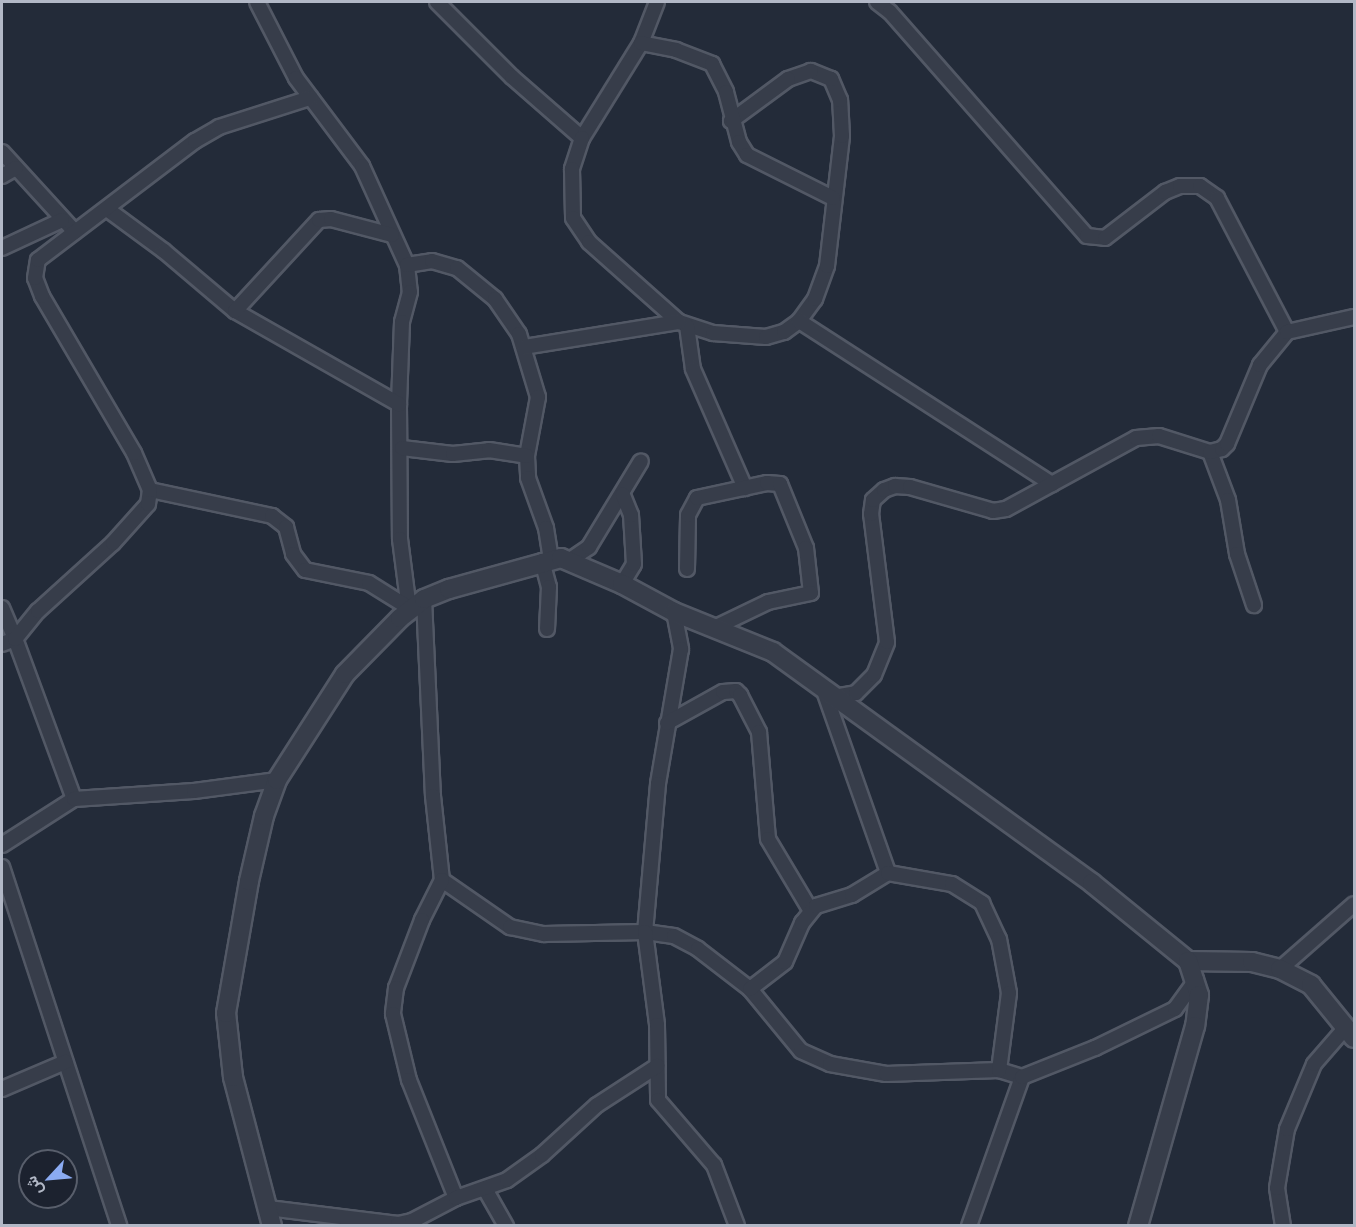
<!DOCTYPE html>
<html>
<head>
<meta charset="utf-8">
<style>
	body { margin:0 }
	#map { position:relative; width:1356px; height:1227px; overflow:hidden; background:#232b39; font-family:Commissioner,Vazirmatn,sans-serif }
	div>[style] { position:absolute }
	.roads { filter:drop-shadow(2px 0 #525865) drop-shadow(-2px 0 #525865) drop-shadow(0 2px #525865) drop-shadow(0 -2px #525865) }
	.minor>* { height:14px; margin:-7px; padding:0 7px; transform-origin:7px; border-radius:7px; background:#373d4a }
	.tertiary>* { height:18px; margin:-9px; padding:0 9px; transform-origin:9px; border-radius:9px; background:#373d4a }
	span { translate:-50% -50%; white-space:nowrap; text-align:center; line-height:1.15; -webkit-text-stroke:5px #1c222f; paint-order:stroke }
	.frame { position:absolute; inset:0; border:3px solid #b2b8c6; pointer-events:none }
	.north { position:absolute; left:18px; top:1149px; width:60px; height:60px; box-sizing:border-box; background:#1c222f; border:2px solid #585e6b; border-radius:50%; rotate:244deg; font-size:16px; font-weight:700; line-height:24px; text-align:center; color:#b2b8c6 }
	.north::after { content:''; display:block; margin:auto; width:21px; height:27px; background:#8babf2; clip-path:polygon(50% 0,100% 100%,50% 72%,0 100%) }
</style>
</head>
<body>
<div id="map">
	<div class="roads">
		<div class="minor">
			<i style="left:257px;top:2px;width:85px;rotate:62.8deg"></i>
			<i style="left:296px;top:78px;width:110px;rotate:53.1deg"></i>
			<i style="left:362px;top:166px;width:109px;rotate:65.6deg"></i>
			<i style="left:407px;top:265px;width:27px;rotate:84deg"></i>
			<i style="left:410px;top:292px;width:31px;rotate:105deg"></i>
			<i style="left:402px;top:322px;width:82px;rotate:92.1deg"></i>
			<i style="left:399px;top:404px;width:135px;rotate:89.6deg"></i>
			<i style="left:400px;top:539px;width:71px;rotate:82.7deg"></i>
			<i style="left:409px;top:609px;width:7px;rotate:135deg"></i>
			<i style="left:437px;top:2px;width:106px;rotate:45deg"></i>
			<i style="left:512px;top:77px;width:93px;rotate:41.1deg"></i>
			<i style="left:657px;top:2px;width:44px;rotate:111.3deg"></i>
			<i style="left:641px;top:43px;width:112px;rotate:121.8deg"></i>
			<i style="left:582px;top:138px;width:33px;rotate:108deg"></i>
			<i style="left:572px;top:169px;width:49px;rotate:88.8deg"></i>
			<i style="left:573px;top:218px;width:29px;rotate:56deg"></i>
			<i style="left:589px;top:242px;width:120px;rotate:41.6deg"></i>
			<i style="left:679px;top:322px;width:36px;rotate:18deg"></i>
			<i style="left:713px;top:333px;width:53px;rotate:4.3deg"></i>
			<i style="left:766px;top:337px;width:19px;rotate:-16deg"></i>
			<i style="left:784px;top:332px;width:19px;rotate:-36deg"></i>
			<i style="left:799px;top:321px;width:27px;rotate:-54deg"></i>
			<i style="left:815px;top:299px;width:35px;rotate:-70deg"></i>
			<i style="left:827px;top:266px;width:131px;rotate:-83.4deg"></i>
			<i style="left:842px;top:136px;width:36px;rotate:-93deg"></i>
			<i style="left:840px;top:100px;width:23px;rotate:-113deg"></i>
			<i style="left:831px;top:79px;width:22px;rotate:-158deg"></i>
			<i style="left:811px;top:71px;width:24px;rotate:161deg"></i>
			<i style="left:788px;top:79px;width:71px;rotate:143.6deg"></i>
			<i style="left:877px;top:2px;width:16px;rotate:38deg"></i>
			<i style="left:890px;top:12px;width:298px;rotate:48.7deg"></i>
			<i style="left:1087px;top:236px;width:18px;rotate:6deg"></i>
			<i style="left:1105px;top:238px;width:76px;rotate:-37.5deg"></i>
			<i style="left:1165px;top:192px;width:16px;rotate:-22deg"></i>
			<i style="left:1180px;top:186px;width:20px"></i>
			<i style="left:1200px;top:186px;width:21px;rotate:35deg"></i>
			<i style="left:1217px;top:198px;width:151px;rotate:62.4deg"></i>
			<i style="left:641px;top:43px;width:36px;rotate:11deg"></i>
			<i style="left:676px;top:50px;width:39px;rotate:21deg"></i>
			<i style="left:712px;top:64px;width:31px;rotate:63deg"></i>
			<i style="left:726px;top:92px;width:52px;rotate:75.4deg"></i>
			<i style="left:739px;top:142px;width:15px;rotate:58deg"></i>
			<i style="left:747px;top:155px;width:96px;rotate:26.6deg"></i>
			<i style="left:2px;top:152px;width:108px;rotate:47.6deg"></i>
			<i style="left:2px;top:176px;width:16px;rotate:-30deg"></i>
			<i style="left:107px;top:209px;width:71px;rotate:36.4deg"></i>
			<i style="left:164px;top:251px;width:93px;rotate:40.2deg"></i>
			<i style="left:235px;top:311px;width:189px;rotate:29.6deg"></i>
			<i style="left:2px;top:248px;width:66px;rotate:-25deg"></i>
			<i style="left:407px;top:265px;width:25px;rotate:-9deg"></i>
			<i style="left:432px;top:261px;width:26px;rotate:16deg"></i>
			<i style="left:457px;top:268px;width:49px;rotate:39.2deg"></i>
			<i style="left:495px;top:299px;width:42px;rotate:55.6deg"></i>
			<i style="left:519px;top:334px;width:66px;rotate:73.2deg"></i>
			<i style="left:538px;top:397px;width:60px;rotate:100.6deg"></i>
			<i style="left:527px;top:456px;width:22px;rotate:87deg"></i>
			<i style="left:528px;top:478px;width:53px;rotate:70.2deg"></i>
			<i style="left:546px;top:528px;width:31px;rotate:81deg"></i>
			<i style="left:235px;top:311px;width:124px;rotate:-47.3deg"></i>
			<i style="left:319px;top:220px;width:12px;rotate:-5deg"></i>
			<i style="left:331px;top:219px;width:63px;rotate:14.7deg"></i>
			<i style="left:799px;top:321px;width:301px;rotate:32.8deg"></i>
			<i style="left:687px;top:326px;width:43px;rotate:82.1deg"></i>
			<i style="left:693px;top:369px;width:130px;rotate:66.4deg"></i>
			<i style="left:524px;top:347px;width:157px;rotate:-9.2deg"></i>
			<i style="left:402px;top:448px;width:51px;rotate:6.7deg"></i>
			<i style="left:453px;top:454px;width:36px;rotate:-6deg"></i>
			<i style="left:489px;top:450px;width:38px;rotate:9deg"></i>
			<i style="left:1210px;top:452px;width:51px;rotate:69.4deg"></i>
			<i style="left:1228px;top:500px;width:55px;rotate:80.5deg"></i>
			<i style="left:1237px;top:554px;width:54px;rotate:71.6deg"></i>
			<i style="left:150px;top:490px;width:125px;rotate:12deg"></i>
			<i style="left:272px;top:516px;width:18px;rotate:38deg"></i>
			<i style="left:286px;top:527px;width:28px;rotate:75deg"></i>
			<i style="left:293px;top:554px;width:20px;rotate:53deg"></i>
			<i style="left:305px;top:570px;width:65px;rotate:11.5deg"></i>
			<i style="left:369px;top:583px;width:47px;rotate:32deg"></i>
			<i style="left:570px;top:560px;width:23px;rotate:-34deg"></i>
			<i style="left:589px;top:547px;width:100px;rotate:-58.8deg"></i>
			<i style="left:542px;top:561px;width:27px;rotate:75deg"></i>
			<i style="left:549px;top:587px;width:42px;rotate:92.7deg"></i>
			<i style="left:687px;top:569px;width:54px;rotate:-88.9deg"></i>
			<i style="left:688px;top:515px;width:19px;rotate:-62deg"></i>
			<i style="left:697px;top:498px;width:72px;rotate:-12.1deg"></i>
			<i style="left:767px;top:483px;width:13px;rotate:4deg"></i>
			<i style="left:780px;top:484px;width:69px;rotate:67.9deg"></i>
			<i style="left:806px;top:548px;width:45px;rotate:83.7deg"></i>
			<i style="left:811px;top:593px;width:44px;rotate:168.2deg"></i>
			<i style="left:768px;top:602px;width:60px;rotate:154.3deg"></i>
			<i style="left:622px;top:584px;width:23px;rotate:-59deg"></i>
			<i style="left:634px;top:564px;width:49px;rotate:-93.5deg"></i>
			<i style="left:631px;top:515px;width:22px;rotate:-112deg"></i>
			<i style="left:424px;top:599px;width:197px;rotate:87.4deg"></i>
			<i style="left:433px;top:796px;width:84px;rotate:83.9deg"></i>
			<i style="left:442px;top:880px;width:83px;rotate:34.7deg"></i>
			<i style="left:510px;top:927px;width:35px;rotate:12deg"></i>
			<i style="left:544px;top:934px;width:101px;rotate:-1.1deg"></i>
			<i style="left:645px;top:932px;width:29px;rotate:8deg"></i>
			<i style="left:674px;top:936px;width:27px;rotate:28deg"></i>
			<i style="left:698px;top:949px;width:66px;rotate:37.6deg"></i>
			<i style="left:750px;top:989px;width:80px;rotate:50.6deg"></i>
			<i style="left:801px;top:1051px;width:32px;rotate:24deg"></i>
			<i style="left:830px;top:1064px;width:57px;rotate:10.1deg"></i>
			<i style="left:886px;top:1074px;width:113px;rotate:-2deg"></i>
			<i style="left:999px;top:1070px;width:24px;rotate:17deg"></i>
			<i style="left:2px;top:608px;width:34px;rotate:67deg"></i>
			<i style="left:15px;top:639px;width:14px;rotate:159deg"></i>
			<i style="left:674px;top:612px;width:38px;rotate:79deg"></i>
			<i style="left:681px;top:649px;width:137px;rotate:99.7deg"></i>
			<i style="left:658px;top:784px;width:149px;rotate:95deg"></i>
			<i style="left:645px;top:932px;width:94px;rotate:82.6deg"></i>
			<i style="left:657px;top:1025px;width:75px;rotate:89.2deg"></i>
			<i style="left:658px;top:1100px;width:86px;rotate:49.3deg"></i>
			<i style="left:714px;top:1165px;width:65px;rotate:69.3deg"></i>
			<i style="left:823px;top:688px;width:196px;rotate:70.6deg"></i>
			<i style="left:834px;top:697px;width:22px;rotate:-10deg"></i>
			<i style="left:856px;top:693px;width:25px;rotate:-45deg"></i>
			<i style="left:874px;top:675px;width:35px;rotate:-68deg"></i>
			<i style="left:887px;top:642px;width:129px;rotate:-97.1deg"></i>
			<i style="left:871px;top:514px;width:14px;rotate:-82deg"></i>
			<i style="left:873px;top:500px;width:15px;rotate:-42deg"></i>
			<i style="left:884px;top:490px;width:12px;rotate:-20deg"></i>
			<i style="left:895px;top:486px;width:15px;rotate:4deg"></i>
			<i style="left:910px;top:487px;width:86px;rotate:16.1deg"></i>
			<i style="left:993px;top:511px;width:13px;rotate:-9deg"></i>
			<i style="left:1006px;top:509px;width:148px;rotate:-28.6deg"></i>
			<i style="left:1136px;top:438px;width:23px;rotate:-5deg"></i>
			<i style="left:1159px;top:436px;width:53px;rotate:17.4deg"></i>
			<i style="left:1210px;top:452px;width:12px;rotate:-14deg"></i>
			<i style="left:1222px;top:449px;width:7px;rotate:-45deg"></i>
			<i style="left:1227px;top:444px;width:86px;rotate:-67.3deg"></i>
			<i style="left:1260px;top:365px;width:43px;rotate:-50.7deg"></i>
			<i style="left:1287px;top:332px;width:69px;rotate:-12.6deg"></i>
			<i style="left:667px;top:723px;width:64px;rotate:-29deg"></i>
			<i style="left:723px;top:692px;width:13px;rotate:-4deg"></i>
			<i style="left:736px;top:691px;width:6px;rotate:45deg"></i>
			<i style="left:740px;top:695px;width:42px;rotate:62.8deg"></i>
			<i style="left:759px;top:732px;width:107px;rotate:85.2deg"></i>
			<i style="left:768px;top:839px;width:84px;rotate:59.2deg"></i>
			<i style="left:74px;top:799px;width:171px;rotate:-110.2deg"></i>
			<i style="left:15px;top:639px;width:36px;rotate:-51deg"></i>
			<i style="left:38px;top:611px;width:101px;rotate:-42.2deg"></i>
			<i style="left:113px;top:543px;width:52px;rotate:-48.1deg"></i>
			<i style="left:148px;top:504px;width:14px;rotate:-82deg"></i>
			<i style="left:150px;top:490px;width:40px;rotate:-113.4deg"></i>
			<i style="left:134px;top:453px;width:182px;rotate:-120.4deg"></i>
			<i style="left:42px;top:296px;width:19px;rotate:-111deg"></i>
			<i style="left:35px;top:278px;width:18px;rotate:-81deg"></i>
			<i style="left:38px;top:260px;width:197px;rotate:-37.2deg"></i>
			<i style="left:195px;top:141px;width:28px;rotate:-30deg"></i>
			<i style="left:219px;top:127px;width:96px;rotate:-17.7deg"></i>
			<i style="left:2px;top:845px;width:85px;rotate:-32.6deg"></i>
			<i style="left:74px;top:799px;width:120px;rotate:-3.8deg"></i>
			<i style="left:194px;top:791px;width:84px;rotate:-7.5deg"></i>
			<i style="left:2px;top:867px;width:378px;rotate:71.9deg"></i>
			<i style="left:442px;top:880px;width:45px;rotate:116.6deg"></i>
			<i style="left:422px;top:920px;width:73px;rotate:110.9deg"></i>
			<i style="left:396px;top:988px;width:26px;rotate:97deg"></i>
			<i style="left:393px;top:1014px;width:68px;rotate:76.4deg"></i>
			<i style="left:409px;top:1080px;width:127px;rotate:68.3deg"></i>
			<i style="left:1280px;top:969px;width:98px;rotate:-41.3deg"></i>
			<i style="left:750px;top:989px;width:44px;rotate:-37.6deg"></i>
			<i style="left:785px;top:962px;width:43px;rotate:-66.4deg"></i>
			<i style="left:802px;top:923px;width:22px;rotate:-51deg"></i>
			<i style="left:816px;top:906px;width:38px;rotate:-17deg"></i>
			<i style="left:852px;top:895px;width:42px;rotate:-31.4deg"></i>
			<i style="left:888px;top:873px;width:65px;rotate:9.8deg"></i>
			<i style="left:952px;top:884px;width:36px;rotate:32deg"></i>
			<i style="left:982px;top:903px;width:40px;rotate:65deg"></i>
			<i style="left:999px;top:939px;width:55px;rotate:79.5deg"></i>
			<i style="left:1009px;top:993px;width:78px;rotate:97.4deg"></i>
			<i style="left:2px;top:1089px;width:69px;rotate:-23.2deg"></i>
			<i style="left:485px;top:1189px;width:43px;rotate:60.4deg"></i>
			<i style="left:268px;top:1208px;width:131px;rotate:7deg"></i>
			<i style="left:398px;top:1224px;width:14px;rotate:-12deg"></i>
			<i style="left:412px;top:1221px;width:50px;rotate:-27.6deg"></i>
			<i style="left:456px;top:1198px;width:54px;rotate:-19.4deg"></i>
			<i style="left:507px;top:1180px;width:43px;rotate:-35.5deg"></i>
			<i style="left:542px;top:1155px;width:74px;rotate:-42.3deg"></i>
			<i style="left:597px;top:1105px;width:72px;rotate:-33deg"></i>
			<i style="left:969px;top:1226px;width:158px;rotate:-70.4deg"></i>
			<i style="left:1022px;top:1077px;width:79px;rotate:-21.7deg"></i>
			<i style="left:1095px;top:1048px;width:89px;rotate:-26deg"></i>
			<i style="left:1175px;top:1009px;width:36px;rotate:-54deg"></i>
			<i style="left:1283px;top:1226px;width:38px;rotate:-99deg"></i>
			<i style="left:1277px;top:1188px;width:60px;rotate:-80.4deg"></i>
			<i style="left:1287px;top:1129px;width:70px;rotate:-67.4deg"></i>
			<i style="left:1314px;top:1064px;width:50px;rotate:-49deg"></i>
		</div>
		<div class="tertiary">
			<i style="left:1188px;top:961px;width:64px;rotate:0.9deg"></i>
			<i style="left:1252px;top:962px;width:29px;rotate:14deg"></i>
			<i style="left:1280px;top:969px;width:35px;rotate:27deg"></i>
			<i style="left:1311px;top:985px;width:68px;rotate:50.9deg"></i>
			<i style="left:272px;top:1226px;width:154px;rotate:-104.7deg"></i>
			<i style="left:233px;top:1077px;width:64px;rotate:-96.2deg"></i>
			<i style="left:226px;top:1013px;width:134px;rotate:-80.1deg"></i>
			<i style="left:249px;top:881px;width:67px;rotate:-77deg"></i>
			<i style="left:264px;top:816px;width:38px;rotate:-70deg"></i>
			<i style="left:277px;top:780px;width:126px;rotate:-57.3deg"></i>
			<i style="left:345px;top:674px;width:78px;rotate:-45.5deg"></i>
			<i style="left:400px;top:618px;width:31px;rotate:-38deg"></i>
			<i style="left:424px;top:599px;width:27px;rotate:-22deg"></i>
			<i style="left:449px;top:589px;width:116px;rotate:-15.5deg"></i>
			<i style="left:561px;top:558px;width:66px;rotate:23.1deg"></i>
			<i style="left:622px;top:584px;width:59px;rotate:28.3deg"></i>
			<i style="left:674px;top:612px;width:107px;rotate:22deg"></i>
			<i style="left:773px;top:652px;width:394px;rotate:35.9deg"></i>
			<i style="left:1092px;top:883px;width:124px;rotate:39.1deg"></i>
			<i style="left:1188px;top:961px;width:36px;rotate:72deg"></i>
			<i style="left:1199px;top:995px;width:31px;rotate:97deg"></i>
			<i style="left:1195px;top:1026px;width:208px;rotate:105.9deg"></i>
		</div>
	</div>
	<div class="frame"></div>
	<div class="north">ش</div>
</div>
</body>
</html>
